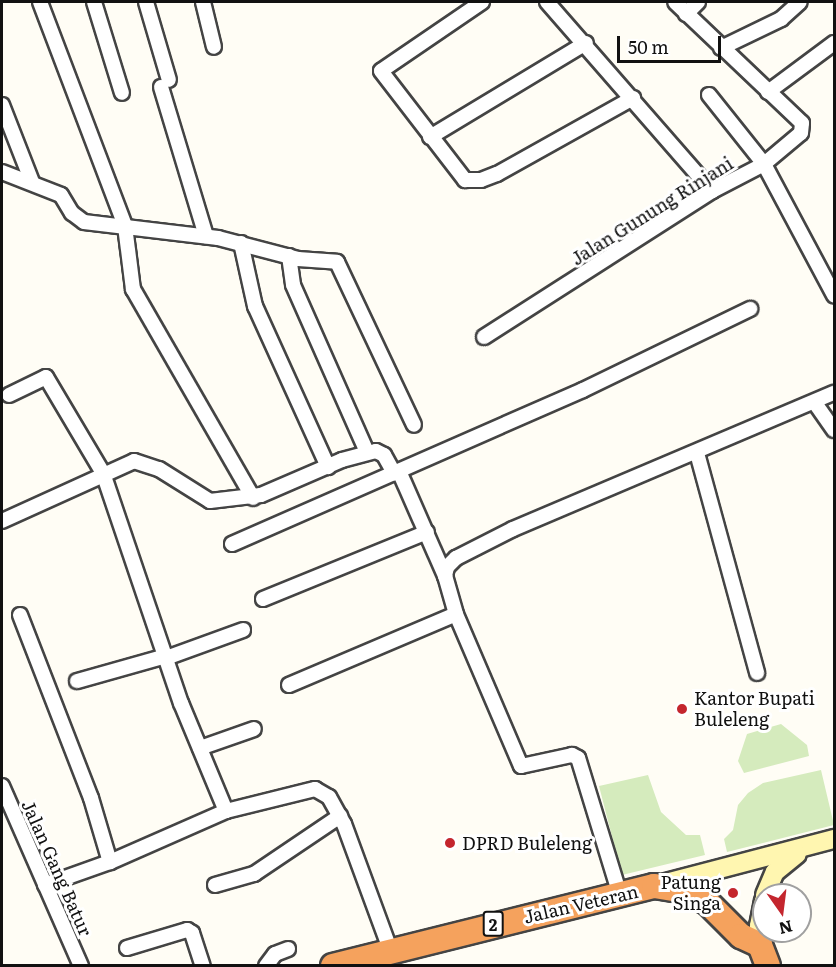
<!DOCTYPE html>
<html>
<head>
<meta charset="utf-8">
<style>
	body { margin:0 }
	#map { position:relative; width:836px; height:967px; overflow:hidden; background:#fffdf5; font-family:Literata,serif }
	div>[style] { position:absolute }
	.green>* { inset:0; background:#d5ebbd }
	.roads { filter:drop-shadow(2px 0 #444) drop-shadow(-2px 0 #444) drop-shadow(0 2px #444) drop-shadow(0 -2px #444) }
	.street>* { height:14px; margin:-7px; padding:0 7px; transform-origin:7px; border-radius:7px; background:#fff }
	.secondary>* { height:18px; margin:-9px; padding:0 9px; transform-origin:9px; border-radius:9px; background:#fff6b0 }
	.highway>* { height:24px; margin:-12px; padding:0 12px; transform-origin:12px; border-radius:12px; background:#f5a25d }
	.dots>* { width:16px; height:16px; translate:-50% -50%; box-sizing:border-box; border:3px solid #fff; border-radius:50% }
	span { translate:-50% -50%; white-space:nowrap; text-align:center; line-height:1.15; -webkit-text-stroke:6px #fff; paint-order:stroke }
	.shield-label span { padding:2px 4px; background:#fff; border:2px solid; border-radius:4px; -webkit-text-stroke-width:0 }
	.shield-label { font-size:16px; color:#111; font-weight:700 }
	.street-label { font-size:18px; color:#111 }
	.poi-label { font-size:18px; color:#111 }
	.left { translate:0 -50%; text-align:left }
	.right { translate:-100% -50%; text-align:right }
	.frame { position:absolute; inset:0; border:3px solid #111; pointer-events:none }
	.north { position:absolute; left:752px; top:883px; width:60px; height:60px; box-sizing:border-box; background:#fff; border:2px solid #a0a0a0; border-radius:50%; rotate:166deg; font-size:16px; font-weight:700; line-height:24px; text-align:center; color:#111 }
	.north::after { content:''; display:block; margin:auto; width:21px; height:27px; background:#c4262e; clip-path:polygon(50% 0,100% 100%,50% 72%,0 100%) }
	.scale { position:absolute; left:617px; top:36px; width:104px; height:27px; box-sizing:border-box; border:3px solid #111; border-top:0; padding-left:8px; font-size:18px; line-height:21px; white-space:nowrap; color:#111; -webkit-text-stroke:4px #fff; paint-order:stroke }
</style>
</head>
<body>
<div id="map">
	<div class="green">
		<i style="clip-path:polygon(781px 724px,807px 745px,809px 756px,744px 773px,738px 761px,747px 734px)"></i>
		<i style="clip-path:polygon(821px 770px,834px 825px,727px 852px,724px 839px,733px 830px,738px 805px,748px 793px,763px 783px)"></i>
		<i style="clip-path:polygon(648px 775px,661px 812px,686px 835px,700px 835px,705px 855px,622px 875px,599px 786px)"></i>
	</div>
	<div class="roads">
		<div class="street">
			<i style="left:40px;top:2px;width:240px;rotate:69.2deg"></i>
			<i style="left:125px;top:226px;width:64px;rotate:82.8deg"></i>
			<i style="left:133px;top:289px;width:241px;rotate:60.1deg"></i>
			<i style="left:94px;top:2px;width:95px;rotate:72.9deg"></i>
			<i style="left:146px;top:2px;width:81px;rotate:73.6deg"></i>
			<i style="left:203px;top:2px;width:46px;rotate:76.3deg"></i>
			<i style="left:482px;top:2px;width:122px;rotate:145.7deg"></i>
			<i style="left:381px;top:71px;width:138px;rotate:52.4deg"></i>
			<i style="left:465px;top:180px;width:16px"></i>
			<i style="left:481px;top:180px;width:17px;rotate:-21deg"></i>
			<i style="left:497px;top:174px;width:156px;rotate:-29.2deg"></i>
			<i style="left:547px;top:2px;width:251px;rotate:48.9deg"></i>
			<i style="left:686px;top:14px;width:17px;rotate:-45deg"></i>
			<i style="left:721px;top:48px;width:67px;rotate:-25.8deg"></i>
			<i style="left:781px;top:19px;width:25px;rotate:-42deg"></i>
			<i style="left:161px;top:87px;width:156px;rotate:73.2deg"></i>
			<i style="left:768px;top:92px;width:82px;rotate:-36.6deg"></i>
			<i style="left:709px;top:95px;width:88px;rotate:51.4deg"></i>
			<i style="left:764px;top:164px;width:149px;rotate:61.9deg"></i>
			<i style="left:2px;top:105px;width:83px;rotate:68.7deg"></i>
			<i style="left:430px;top:137px;width:182px;rotate:-31.1deg"></i>
			<i style="left:2px;top:172px;width:63px;rotate:21.3deg"></i>
			<i style="left:61px;top:195px;width:21px;rotate:59deg"></i>
			<i style="left:72px;top:213px;width:15px;rotate:37deg"></i>
			<i style="left:84px;top:222px;width:135px;rotate:6.8deg"></i>
			<i style="left:218px;top:238px;width:83px;rotate:14.7deg"></i>
			<i style="left:298px;top:259px;width:39px;rotate:4deg"></i>
			<i style="left:337px;top:262px;width:180px;rotate:64.7deg"></i>
			<i style="left:241px;top:243px;width:65px;rotate:77.5deg"></i>
			<i style="left:255px;top:306px;width:177px;rotate:65.6deg"></i>
			<i style="left:289px;top:256px;width:29px;rotate:82deg"></i>
			<i style="left:293px;top:285px;width:183px;rotate:66.1deg"></i>
			<i style="left:484px;top:337px;width:271px;rotate:-32.6deg"></i>
			<i style="left:712px;top:191px;width:59px;rotate:-27.4deg"></i>
			<i style="left:764px;top:164px;width:48px;rotate:-40deg"></i>
			<i style="left:801px;top:133px;width:10px;rotate:-84deg"></i>
			<i style="left:802px;top:123px;width:175px;rotate:-136.4deg"></i>
			<i style="left:9px;top:395px;width:41px;rotate:-25.9deg"></i>
			<i style="left:46px;top:377px;width:112px;rotate:59.3deg"></i>
			<i style="left:103px;top:473px;width:243px;rotate:71.3deg"></i>
			<i style="left:181px;top:703px;width:117px;rotate:67.4deg"></i>
			<i style="left:815px;top:403px;width:33px;rotate:55deg"></i>
			<i style="left:697px;top:453px;width:228px;rotate:74.7deg"></i>
			<i style="left:399px;top:471px;width:115px;rotate:66.3deg"></i>
			<i style="left:2px;top:521px;width:145px;rotate:-24.4deg"></i>
			<i style="left:134px;top:461px;width:26px;rotate:18deg"></i>
			<i style="left:159px;top:469px;width:60px;rotate:32.1deg"></i>
			<i style="left:210px;top:501px;width:51px;rotate:-6.7deg"></i>
			<i style="left:261px;top:495px;width:88px;rotate:-23.4deg"></i>
			<i style="left:342px;top:460px;width:35px;rotate:-15deg"></i>
			<i style="left:376px;top:451px;width:9px;rotate:27deg"></i>
			<i style="left:384px;top:455px;width:21px;rotate:61deg"></i>
			<i style="left:232px;top:544px;width:383px;rotate:-23.7deg"></i>
			<i style="left:583px;top:390px;width:186px;rotate:-25.9deg"></i>
			<i style="left:263px;top:599px;width:177px;rotate:-22.2deg"></i>
			<i style="left:20px;top:615px;width:196px;rotate:68.8deg"></i>
			<i style="left:91px;top:798px;width:67px;rotate:73.5deg"></i>
			<i style="left:166px;top:658px;width:82px;rotate:-20deg"></i>
			<i style="left:77px;top:681px;width:92px;rotate:-15.7deg"></i>
			<i style="left:289px;top:685px;width:181px;rotate:-23deg"></i>
			<i style="left:200px;top:748px;width:57px;rotate:-19.4deg"></i>
			<i style="left:2px;top:786px;width:197px;rotate:66.3deg"></i>
			<i style="left:45px;top:885px;width:69px;rotate:-19.5deg"></i>
			<i style="left:110px;top:862px;width:127px;rotate:-23.7deg"></i>
			<i style="left:226px;top:811px;width:92px;rotate:-13.9deg"></i>
			<i style="left:315px;top:789px;width:16px;rotate:30deg"></i>
			<i style="left:329px;top:797px;width:31px;rotate:61deg"></i>
			<i style="left:344px;top:824px;width:133px;rotate:69.8deg"></i>
			<i style="left:215px;top:885px;width:41px;rotate:-15.8deg"></i>
			<i style="left:254px;top:874px;width:104px;rotate:-34deg"></i>
			<i style="left:620px;top:895px;width:143px;rotate:-107deg"></i>
			<i style="left:578px;top:758px;width:7px;rotate:-153deg"></i>
			<i style="left:572px;top:755px;width:52px;rotate:167.8deg"></i>
			<i style="left:521px;top:766px;width:165px;rotate:-113.2deg"></i>
			<i style="left:456px;top:614px;width:40px;rotate:-106deg"></i>
			<i style="left:445px;top:576px;width:9px;rotate:-77deg"></i>
			<i style="left:447px;top:567px;width:13px;rotate:-45deg"></i>
			<i style="left:456px;top:558px;width:64px;rotate:-27deg"></i>
			<i style="left:513px;top:529px;width:349px;rotate:-23deg"></i>
			<i style="left:127px;top:948px;width:63px;rotate:-16.7deg"></i>
			<i style="left:187px;top:930px;width:6px;rotate:31deg"></i>
			<i style="left:192px;top:933px;width:35px;rotate:72deg"></i>
			<i style="left:266px;top:966px;width:15px;rotate:-53deg"></i>
			<i style="left:275px;top:954px;width:14px;rotate:-21deg"></i>
		</div>
		<div class="secondary">
			<i style="left:662px;top:884px;width:178px;rotate:-14.7deg"></i>
			<i style="left:765px;top:895px;width:25px;rotate:-67deg"></i>
			<i style="left:775px;top:872px;width:28px;rotate:-39deg"></i>
			<i style="left:760px;top:945px;width:19px;rotate:-93deg"></i>
			<i style="left:759px;top:926px;width:26px;rotate:-79deg"></i>
		</div>
		<div class="highway">
			<i style="left:333px;top:966px;width:331px;rotate:-14deg"></i>
			<i style="left:654px;top:886px;width:31px;rotate:9deg"></i>
			<i style="left:685px;top:891px;width:25px;rotate:27deg"></i>
			<i style="left:707px;top:902px;width:48px;rotate:45deg"></i>
			<i style="left:741px;top:936px;width:21px;rotate:25deg"></i>
			<i style="left:760px;top:945px;width:22px;rotate:69deg"></i>
		</div>
	</div>
	<div class="dots">
		<i style="left:682px;top:709px;background:#c4262e"></i>
		<i style="left:450px;top:843px;background:#c4262e"></i>
		<i style="left:733px;top:893px;background:#c4262e"></i>
	</div>
	<div class="shield-label">
		<span style="left:493px;top:924px">2</span>
	</div>
	<div class="street-label">
		<span style="left:652px;top:211px;rotate:-32deg">Jalan Gunung Rinjani</span>
		<span style="left:57px;top:868px;rotate:66deg">Jalan Gang Batur</span>
		<span style="left:581px;top:904px;rotate:-13deg">Jalan Veteran</span>
	</div>
	<div class="poi-label">
		<span class="left" style="left:694px;top:709px">Kantor Bupati<br>Buleleng</span>
		<span class="left" style="left:462px;top:843px">DPRD Buleleng</span>
		<span class="right" style="left:721px;top:893px">Patung<br>Singa</span>
	</div>
	<div class="frame"></div>
	<div class="north">N</div>
	<div class="scale">50 m</div>
</div>
</body>
</html>
